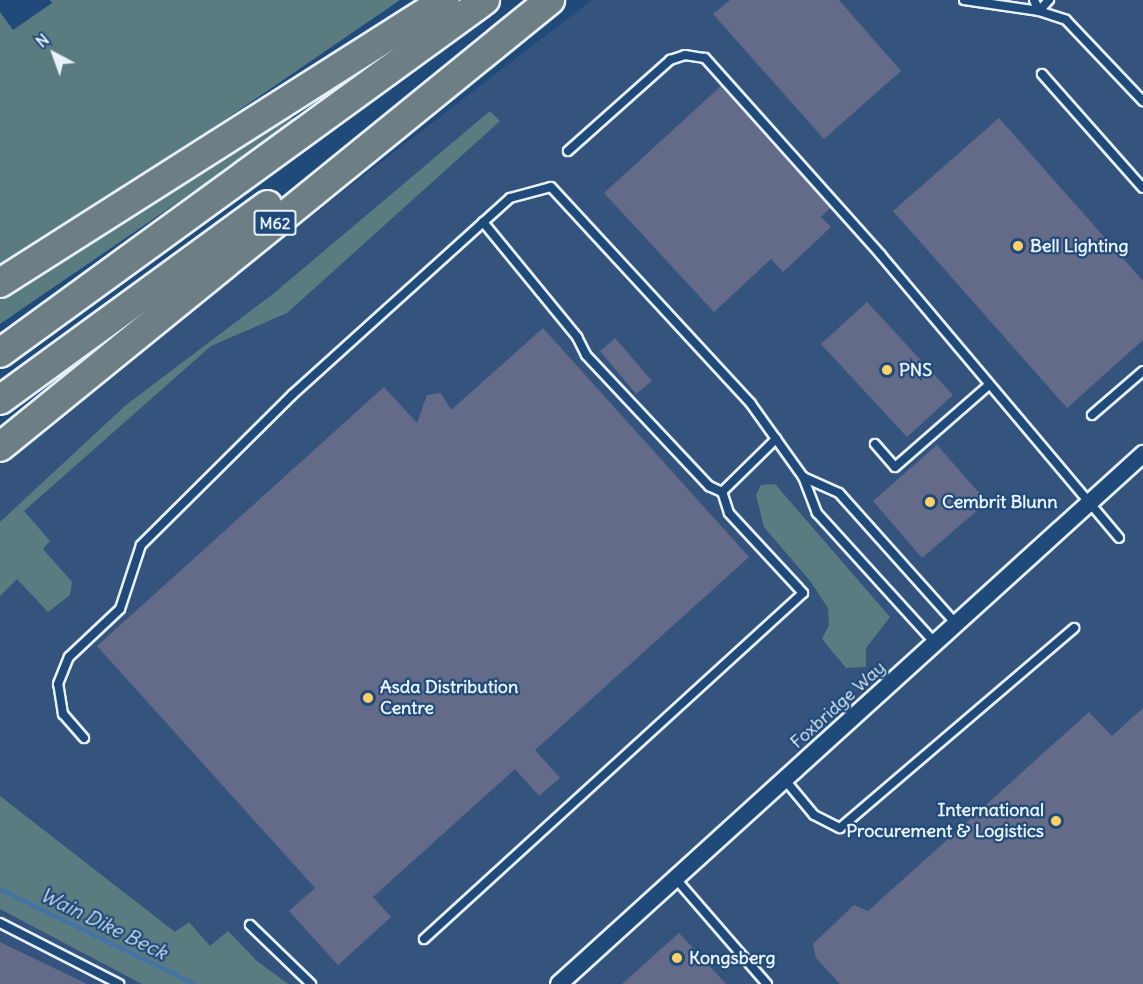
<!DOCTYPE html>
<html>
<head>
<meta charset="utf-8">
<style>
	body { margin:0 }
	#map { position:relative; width:1143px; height:984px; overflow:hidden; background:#1f4a7a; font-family:Delius,sans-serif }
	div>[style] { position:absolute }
	.built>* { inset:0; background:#34547e }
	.green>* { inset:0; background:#5a7c81 }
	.stream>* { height:5px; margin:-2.5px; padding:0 2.5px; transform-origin:2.5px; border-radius:2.5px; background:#4674a2 }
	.building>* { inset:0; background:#646b88 }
	.roads { filter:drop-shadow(2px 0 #e8f1f8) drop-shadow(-2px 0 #e8f1f8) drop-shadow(0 2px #e8f1f8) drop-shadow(0 -2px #e8f1f8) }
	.lane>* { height:8px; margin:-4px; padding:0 4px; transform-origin:4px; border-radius:4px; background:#1f4a7a }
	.street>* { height:16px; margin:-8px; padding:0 8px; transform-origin:8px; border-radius:8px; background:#1f4a7a }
	.highway>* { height:28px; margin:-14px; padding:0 14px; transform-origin:14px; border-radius:14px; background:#6d7e84 }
	.dots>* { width:16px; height:16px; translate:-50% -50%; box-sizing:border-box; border:3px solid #1f4a7a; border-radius:50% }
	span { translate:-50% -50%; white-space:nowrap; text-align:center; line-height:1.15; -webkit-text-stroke:4.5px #1f4a7a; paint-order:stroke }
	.shield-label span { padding:2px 4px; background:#1f4a7a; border:2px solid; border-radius:4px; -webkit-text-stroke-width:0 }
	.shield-label { font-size:16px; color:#e8f1f8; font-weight:700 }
	.poi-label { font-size:18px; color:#e8f1f8; font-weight:700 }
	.left { translate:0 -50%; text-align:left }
	.right { translate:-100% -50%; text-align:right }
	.street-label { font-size:18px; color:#e8f1f8 }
	.water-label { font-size:20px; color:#d0deeb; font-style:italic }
	.north { position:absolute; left:24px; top:24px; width:60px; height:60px; -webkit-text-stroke:4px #1f4a7a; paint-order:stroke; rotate:319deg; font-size:16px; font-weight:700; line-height:24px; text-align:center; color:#e8f1f8 }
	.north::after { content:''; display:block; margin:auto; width:21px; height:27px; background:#e8f1f8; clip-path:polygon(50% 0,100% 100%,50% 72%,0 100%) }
</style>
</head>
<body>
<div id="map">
	<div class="built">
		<i style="clip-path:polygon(592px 0,1143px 0,1143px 984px,0 984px,0 461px,91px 385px)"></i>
	</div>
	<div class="green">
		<i style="clip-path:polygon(50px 0,400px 0,137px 180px,0 264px,0 12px,13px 30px,52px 3px)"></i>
		<i style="clip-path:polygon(490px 111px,500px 121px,287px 313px,211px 346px,24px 511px,50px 541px,43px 549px,72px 582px,70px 595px,48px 612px,17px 579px,0 596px,0 522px,126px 405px,273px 294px)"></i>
		<i style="clip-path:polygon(307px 114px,0 324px,0 291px,276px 122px)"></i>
		<i style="clip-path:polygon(775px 484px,890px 617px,866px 648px,866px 667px,846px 668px,822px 639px,829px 625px,828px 608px,811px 582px,764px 527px,756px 495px,761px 485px)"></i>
		<i style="clip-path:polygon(0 796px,175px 932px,189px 922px,210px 946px,228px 931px,257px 961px,288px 984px,142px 984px,0 909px)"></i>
	</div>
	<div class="stream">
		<i style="left:0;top:889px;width:217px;rotate:26deg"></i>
	</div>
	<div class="building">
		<i style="clip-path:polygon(730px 0,839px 0,901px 71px,824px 139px,713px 14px)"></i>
		<i style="clip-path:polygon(721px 86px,830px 208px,821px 217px,831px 227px,783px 272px,771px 259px,714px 312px,604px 193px)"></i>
		<i style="clip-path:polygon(999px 118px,1143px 281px,1143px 340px,1067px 408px,893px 211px)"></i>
		<i style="clip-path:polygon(867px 302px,953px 395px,907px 437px,821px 344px)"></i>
		<i style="clip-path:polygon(543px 328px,749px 557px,535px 750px,560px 778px,539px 796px,515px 769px,373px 897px,391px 917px,338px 965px,289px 911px,315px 888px,97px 646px,384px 387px,417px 423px,427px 395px,441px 393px,451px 410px)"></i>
		<i style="clip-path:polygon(615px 338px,652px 381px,636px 394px,600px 351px)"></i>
		<i style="clip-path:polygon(937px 445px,987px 502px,922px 558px,873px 501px)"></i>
		<i style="clip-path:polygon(1143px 708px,1143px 984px,840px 984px,816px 958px,813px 944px,854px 905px,868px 911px,1089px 712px,1112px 736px)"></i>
		<i style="clip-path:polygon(679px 933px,726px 984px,622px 984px)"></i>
		<i style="clip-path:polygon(0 942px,87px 984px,0 984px)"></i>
	</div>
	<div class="roads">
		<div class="lane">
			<i style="left:964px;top:0;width:76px;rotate:8.3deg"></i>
			<i style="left:1039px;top:11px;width:28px;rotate:18deg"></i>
			<i style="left:1066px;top:20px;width:112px;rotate:46.5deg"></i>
			<i style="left:1034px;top:0;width:12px;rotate:66deg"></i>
			<i style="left:1039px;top:11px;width:15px;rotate:-48deg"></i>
			<i style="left:1042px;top:74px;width:152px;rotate:48.5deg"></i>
			<i style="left:568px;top:151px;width:137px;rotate:-41.7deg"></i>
			<i style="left:670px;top:60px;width:16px;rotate:-18deg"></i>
			<i style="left:685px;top:55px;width:20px;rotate:9deg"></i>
			<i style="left:705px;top:58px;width:263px;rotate:48.2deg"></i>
			<i style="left:880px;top:254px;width:371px;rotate:49.9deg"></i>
			<i style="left:483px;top:222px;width:149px;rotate:50.7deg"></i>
			<i style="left:577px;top:337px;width:20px;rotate:63deg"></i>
			<i style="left:586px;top:355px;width:180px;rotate:46.8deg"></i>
			<i style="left:709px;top:486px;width:14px;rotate:25deg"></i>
			<i style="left:722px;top:492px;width:76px;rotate:-44.5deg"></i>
			<i style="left:1092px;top:415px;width:67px;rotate:-40.8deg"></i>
			<i style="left:875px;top:444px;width:30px;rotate:49deg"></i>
			<i style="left:895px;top:467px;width:125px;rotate:-41.1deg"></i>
			<i style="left:935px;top:643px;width:176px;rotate:-132.2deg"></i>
			<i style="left:817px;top:513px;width:39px;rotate:-111deg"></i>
			<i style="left:803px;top:477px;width:39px;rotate:24deg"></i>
			<i style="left:839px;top:493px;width:176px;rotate:48.2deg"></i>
			<i style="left:84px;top:738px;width:32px;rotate:-131deg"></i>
			<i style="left:63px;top:714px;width:30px;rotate:-99deg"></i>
			<i style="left:58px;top:684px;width:29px;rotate:-68deg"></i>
			<i style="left:69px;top:657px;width:70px;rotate:-43.3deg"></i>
			<i style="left:120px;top:609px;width:67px;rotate:-71.8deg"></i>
			<i style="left:141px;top:545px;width:213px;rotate:-44.8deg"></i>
			<i style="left:292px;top:395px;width:294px;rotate:-42.1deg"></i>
			<i style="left:510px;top:198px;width:42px;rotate:-15deg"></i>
			<i style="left:551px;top:187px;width:295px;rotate:47.3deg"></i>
			<i style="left:751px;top:404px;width:90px;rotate:54.5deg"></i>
			<i style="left:785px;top:780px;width:45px;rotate:50.4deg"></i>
			<i style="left:814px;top:815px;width:29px;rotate:27deg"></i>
			<i style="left:840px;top:828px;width:308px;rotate:-40.5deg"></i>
			<i style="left:676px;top:879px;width:139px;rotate:49.1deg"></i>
			<i style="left:0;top:923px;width:134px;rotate:27.1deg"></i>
			<i style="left:250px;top:925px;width:85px;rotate:44deg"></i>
			<i style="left:424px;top:939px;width:513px;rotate:-42.39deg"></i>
			<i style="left:803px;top:593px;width:109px;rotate:-132.8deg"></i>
			<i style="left:729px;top:513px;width:22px;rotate:-108deg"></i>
		</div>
		<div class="street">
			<i style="left:559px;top:984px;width:789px;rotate:-42.22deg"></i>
		</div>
		<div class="highway">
			<i style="left:0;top:283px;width:527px;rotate:-32.45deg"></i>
			<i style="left:0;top:353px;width:600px;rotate:-36.05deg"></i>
			<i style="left:0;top:400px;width:331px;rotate:-36.1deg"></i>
			<i style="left:0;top:447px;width:709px;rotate:-39.1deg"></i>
		</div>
	</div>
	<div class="dots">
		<i style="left:1018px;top:246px;background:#ffd166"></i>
		<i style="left:887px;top:370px;background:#ffd166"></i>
		<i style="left:930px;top:502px;background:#ffd166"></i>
		<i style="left:368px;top:698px;background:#ffd166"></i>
		<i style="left:1056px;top:821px;background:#ffd166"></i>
		<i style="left:677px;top:958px;background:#ffd166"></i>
	</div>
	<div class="shield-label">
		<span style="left:275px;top:223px">M62</span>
	</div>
	<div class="poi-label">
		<span class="left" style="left:1030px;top:246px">Bell Lighting</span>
		<span class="left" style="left:899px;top:370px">PNS</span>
		<span class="left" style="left:942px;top:502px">Cembrit Blunn</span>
		<span class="left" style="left:380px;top:698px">Asda Distribution<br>Centre</span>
		<span class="right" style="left:1044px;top:821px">International<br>Procurement &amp; Logistics</span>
		<span class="left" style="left:689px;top:958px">Kongsberg</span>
	</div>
	<div class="street-label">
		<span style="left:838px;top:705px;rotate:-42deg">Foxbridge Way</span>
	</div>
	<div class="water-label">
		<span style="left:104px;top:923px;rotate:26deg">Wain Dike Beck</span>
	</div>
	<div class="north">N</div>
</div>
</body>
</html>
